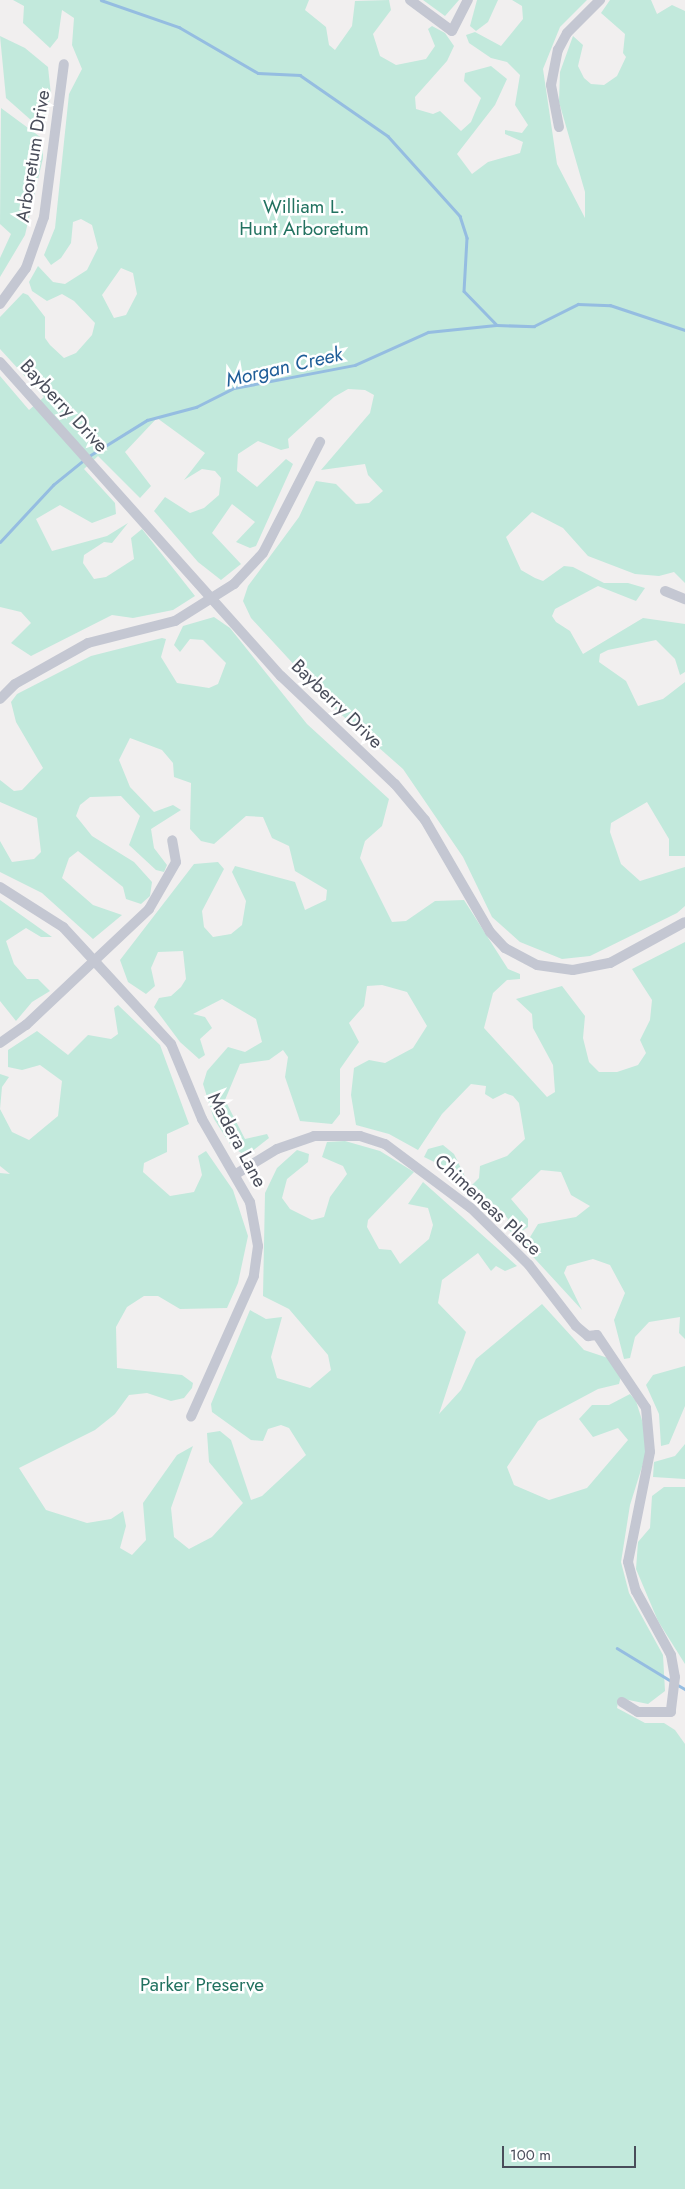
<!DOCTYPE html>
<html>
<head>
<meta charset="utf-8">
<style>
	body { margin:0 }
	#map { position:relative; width:685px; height:2189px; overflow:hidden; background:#f1efef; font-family:Jost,sans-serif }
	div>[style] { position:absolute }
	.green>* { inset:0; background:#c2e9dc }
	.stream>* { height:2.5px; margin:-1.25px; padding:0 1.25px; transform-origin:1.25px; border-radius:1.25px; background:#95bde1 }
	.minor>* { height:10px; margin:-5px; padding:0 5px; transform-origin:5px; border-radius:5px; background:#c4c7d2 }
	span { translate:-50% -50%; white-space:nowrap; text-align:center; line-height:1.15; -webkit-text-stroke:5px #fff; paint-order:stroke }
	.street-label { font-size:19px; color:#494d5a }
	.park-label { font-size:19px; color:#227260 }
	.water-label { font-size:20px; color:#1e5d98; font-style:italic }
	.scale { position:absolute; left:502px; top:2146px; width:134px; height:22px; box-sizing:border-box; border:2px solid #494d5a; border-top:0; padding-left:6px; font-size:15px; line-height:18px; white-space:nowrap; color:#494d5a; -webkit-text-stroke:4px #fff; paint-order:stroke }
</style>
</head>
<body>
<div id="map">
	<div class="green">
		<i style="clip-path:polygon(evenodd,13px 0,309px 0,305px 10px,326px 27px,329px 45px,335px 50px,352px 26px,355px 1px,389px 0,391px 10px,373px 34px,380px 56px,396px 65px,426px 59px,435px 46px,428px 29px,432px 26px,445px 33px,454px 46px,447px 61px,415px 97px,416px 109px,433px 114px,440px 111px,461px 131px,471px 122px,481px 98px,464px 81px,465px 73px,491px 66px,507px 79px,495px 105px,457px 154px,472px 174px,488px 162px,520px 153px,523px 142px,505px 134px,505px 130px,522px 133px,528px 125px,515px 105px,520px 75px,507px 62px,491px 58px,469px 43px,466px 35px,475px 32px,501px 46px,523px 19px,522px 6px,512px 0,587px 0,560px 27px,543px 69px,557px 164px,585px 218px,585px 192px,559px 102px,560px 72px,573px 36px,583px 45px,578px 66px,584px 78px,591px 84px,604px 85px,617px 76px,626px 57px,623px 53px,625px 34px,601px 13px,610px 0,651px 0,657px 14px,672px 5px,685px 11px,685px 583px,674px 572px,659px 576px,635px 574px,588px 556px,563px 528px,532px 512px,506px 537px,521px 570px,535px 578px,543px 581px,564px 566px,573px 567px,604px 583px,628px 583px,645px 588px,636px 601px,598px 586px,555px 609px,552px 616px,556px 622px,570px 631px,583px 654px,643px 618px,685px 624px,685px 672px,680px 675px,675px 659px,656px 640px,608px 650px,600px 654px,599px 662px,626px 681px,638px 706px,663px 699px,685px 682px,685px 856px,669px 856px,669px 839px,647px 802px,611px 823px,610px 832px,621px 864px,640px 881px,685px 867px,685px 906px,677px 913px,590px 956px,562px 959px,520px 942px,492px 917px,463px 857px,403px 769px,335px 709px,251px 618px,243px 601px,248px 586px,299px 517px,316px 481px,336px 484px,356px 504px,369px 503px,383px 491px,368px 475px,365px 464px,321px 470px,370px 413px,374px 395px,365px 390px,348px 389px,334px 397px,288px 439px,289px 448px,281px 450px,258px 441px,238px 454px,237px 471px,257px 487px,286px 459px,293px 464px,256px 546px,250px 548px,236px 542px,255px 522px,232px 504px,212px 533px,241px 564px,221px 580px,198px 562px,154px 511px,165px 497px,190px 513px,204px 508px,219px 495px,221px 478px,215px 471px,202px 469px,184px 480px,205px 453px,157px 418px,125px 452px,151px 486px,140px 498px,98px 456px,84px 469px,115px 503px,116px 514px,92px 523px,60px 505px,36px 519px,52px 551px,107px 536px,128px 523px,112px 543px,104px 542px,84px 555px,83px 563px,94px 579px,106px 577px,134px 559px,131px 538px,142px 529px,195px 596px,173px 610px,133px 618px,112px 615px,31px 656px,11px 643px,31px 623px,21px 612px,0 607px,0 376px,29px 410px,44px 397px,0 349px,0 317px,23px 293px,28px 295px,45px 317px,45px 338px,50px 345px,64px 358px,76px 353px,92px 335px,95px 323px,74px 301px,62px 294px,47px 301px,32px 291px,29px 282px,38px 266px,53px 282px,65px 284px,87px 270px,98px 248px,92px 225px,81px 219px,73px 222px,71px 243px,61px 258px,51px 265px,44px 255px,55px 228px,69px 94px,82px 69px,72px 45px,74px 18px,62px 10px,58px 38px,50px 48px,23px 23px,24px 6px,13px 0,121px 268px,133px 273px,137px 294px,126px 315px,114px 318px,102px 295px,121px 268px)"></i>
		<i style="clip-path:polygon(423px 0,459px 0,445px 16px)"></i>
		<i style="clip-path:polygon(477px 0,498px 0,488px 22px,476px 31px,470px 26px)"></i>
		<i style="clip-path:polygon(0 36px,25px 48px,48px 67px,51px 95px,44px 121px,32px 121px,6px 98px)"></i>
		<i style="clip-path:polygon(1px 108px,43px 139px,43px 158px,25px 235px,0 277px,0 258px,11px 234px,0 224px)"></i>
		<i style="clip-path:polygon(214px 617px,230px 628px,307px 724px,389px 799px,382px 826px,365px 841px,360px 858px,392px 922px,406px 921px,435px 901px,464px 900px,508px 969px,520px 974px,520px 979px,507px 980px,493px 993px,484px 1028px,547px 1097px,555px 1092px,553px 1065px,533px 1028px,532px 1014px,516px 999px,562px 986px,585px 1016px,583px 1038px,589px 1062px,599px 1072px,617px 1072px,638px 1065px,646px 1053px,640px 1040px,650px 1020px,652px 1000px,632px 969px,685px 942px,685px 1339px,679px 1333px,680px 1317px,649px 1322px,635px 1337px,630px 1358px,624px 1359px,614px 1320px,625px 1293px,610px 1265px,593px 1259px,567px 1266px,564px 1273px,582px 1310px,524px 1247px,538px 1224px,576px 1217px,590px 1206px,571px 1195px,561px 1172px,541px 1170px,511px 1199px,528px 1219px,528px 1227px,515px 1236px,505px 1226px,508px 1219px,501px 1210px,493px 1214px,485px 1209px,460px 1186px,451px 1170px,424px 1157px,428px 1149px,443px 1145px,454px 1154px,470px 1187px,479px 1178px,480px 1166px,507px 1156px,525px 1139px,519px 1103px,513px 1096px,505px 1093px,493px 1099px,485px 1094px,486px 1086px,471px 1084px,442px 1114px,418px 1150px,389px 1134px,356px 1125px,351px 1095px,354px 1068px,369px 1060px,385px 1063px,413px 1048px,427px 1026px,407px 992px,382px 985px,367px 986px,364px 1006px,349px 1023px,359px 1042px,340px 1069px,340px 1114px,332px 1124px,300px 1121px,285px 1077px,288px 1057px,283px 1050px,269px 1060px,240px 1064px,225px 1100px,245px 1139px,267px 1134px,269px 1138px,246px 1156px,232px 1147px,214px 1119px,203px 1084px,207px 1071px,228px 1047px,245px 1052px,262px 1042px,256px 1019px,222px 999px,193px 1014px,205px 1017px,212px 1028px,200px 1039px,205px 1055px,199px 1059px,180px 1042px,154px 1007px,159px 998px,171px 996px,181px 987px,186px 979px,183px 951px,158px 952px,151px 968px,155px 986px,146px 994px,128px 982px,120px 960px,194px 864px,218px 862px,224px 869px,202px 911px,204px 927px,213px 937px,231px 934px,242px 925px,246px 901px,232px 872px,235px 866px,295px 882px,305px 910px,326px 900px,327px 890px,295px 871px,289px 846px,272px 838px,263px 817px,246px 816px,214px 844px,201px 841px,190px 829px,191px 783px,174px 777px,173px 763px,162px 750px,130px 738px,119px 760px,130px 787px,154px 812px,173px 805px,181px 810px,151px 829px,154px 848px,167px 865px,164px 872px,156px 870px,129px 845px,140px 816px,121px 796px,90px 797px,80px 805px,76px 816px,92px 836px,134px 862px,152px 882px,150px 896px,141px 904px,126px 899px,123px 887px,78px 851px,69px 858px,62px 878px,93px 905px,122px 915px,93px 939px,42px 893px,0 872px,0 841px,12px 862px,34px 859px,41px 852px,37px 818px,0 802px,0 780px,14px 791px,22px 790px,43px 768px,16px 722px,11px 702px,17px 694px,91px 656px,162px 638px,166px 639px,161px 657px,177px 683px,209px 688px,218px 684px,226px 663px,203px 640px,190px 639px,180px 652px,174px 645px,183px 626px)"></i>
		<i style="clip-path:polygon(0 900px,52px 937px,41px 937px,26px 928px,6px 941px,14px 964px,27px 979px,38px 979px,50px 991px,32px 1002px,16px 1021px,0 1001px)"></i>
		<i style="clip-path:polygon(118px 1005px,160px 1045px,189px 1124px,167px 1134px,167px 1152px,144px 1163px,143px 1172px,170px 1196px,194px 1192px,202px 1175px,198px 1156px,206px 1151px,233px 1190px,248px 1236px,238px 1283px,227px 1308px,180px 1309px,158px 1296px,144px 1296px,127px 1307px,116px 1327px,117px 1368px,182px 1375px,193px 1383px,192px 1388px,184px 1398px,171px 1401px,147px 1393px,129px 1395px,115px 1414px,95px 1430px,19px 1468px,46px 1510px,87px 1523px,111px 1519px,123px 1511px,126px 1526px,120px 1548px,132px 1555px,146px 1540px,143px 1503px,177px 1455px,193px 1446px,171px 1508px,174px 1537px,189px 1549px,212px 1537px,243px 1503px,209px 1462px,207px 1433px,220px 1431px,231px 1440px,251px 1500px,262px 1496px,306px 1455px,289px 1428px,281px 1425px,268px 1429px,263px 1441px,251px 1440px,212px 1412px,211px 1404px,250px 1310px,266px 1319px,282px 1317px,271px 1357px,277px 1378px,310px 1388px,331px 1370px,328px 1355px,289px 1309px,263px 1296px,265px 1193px,277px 1168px,297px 1150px,309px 1154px,308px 1162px,287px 1179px,282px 1198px,290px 1209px,312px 1220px,324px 1217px,330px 1197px,347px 1174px,343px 1166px,322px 1157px,327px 1142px,345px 1141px,380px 1151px,414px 1172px,368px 1220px,367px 1227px,379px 1249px,391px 1250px,400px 1264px,429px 1239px,433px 1225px,428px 1208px,408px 1204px,423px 1182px,517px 1266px,505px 1271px,496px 1266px,491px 1271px,478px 1253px,442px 1280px,438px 1303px,466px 1332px,439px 1414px,461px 1390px,476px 1359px,542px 1304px,584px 1350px,608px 1358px,621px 1376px,619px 1384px,598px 1389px,538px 1421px,507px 1467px,514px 1485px,549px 1500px,587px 1488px,628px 1440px,618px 1428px,593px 1437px,579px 1419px,592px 1405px,609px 1405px,630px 1394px,636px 1401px,646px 1433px,646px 1454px,630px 1505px,621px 1562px,629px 1593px,663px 1655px,665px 1691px,648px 1704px,619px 1698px,617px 1708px,645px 1723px,664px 1723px,675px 1730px,685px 1744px,685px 2189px,0 2189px,0 1173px,10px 1174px,0 1166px,0 1074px,9px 1077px,2px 1087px,0 1109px,12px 1132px,29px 1140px,58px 1116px,62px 1081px,40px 1065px,22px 1070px,8px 1067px,8px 1050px,37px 1031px,68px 1055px,88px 1035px,111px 1039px,118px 1034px,114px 1008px)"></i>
		<i style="clip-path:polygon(685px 1366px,685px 1406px,669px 1444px,661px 1446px,659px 1414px,646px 1385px,653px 1375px)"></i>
		<i style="clip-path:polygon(685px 1444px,685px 1479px,653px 1477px,654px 1462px,675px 1456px)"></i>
		<i style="clip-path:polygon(664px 1487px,685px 1487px,685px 1664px,658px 1621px,636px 1569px,638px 1542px,650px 1528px,652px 1496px)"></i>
	</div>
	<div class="stream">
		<i style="left:101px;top:0;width:83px;rotate:19.1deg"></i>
		<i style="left:179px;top:27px;width:91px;rotate:30.2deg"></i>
		<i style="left:258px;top:73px;width:42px;rotate:2.7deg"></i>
		<i style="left:300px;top:75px;width:107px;rotate:34.7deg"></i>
		<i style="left:388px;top:136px;width:108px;rotate:48deg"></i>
		<i style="left:460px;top:216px;width:23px;rotate:72deg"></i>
		<i style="left:467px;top:238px;width:53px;rotate:93.2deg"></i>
		<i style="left:464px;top:291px;width:47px;rotate:45.9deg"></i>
		<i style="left:497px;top:325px;width:37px;rotate:2deg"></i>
		<i style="left:534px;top:326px;width:49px;rotate:-26.6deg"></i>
		<i style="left:578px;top:304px;width:32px;rotate:2deg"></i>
		<i style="left:610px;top:305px;width:79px;rotate:18.4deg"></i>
		<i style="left:89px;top:456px;width:68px;rotate:-31.8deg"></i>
		<i style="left:147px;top:420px;width:51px;rotate:-14.9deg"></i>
		<i style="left:196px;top:407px;width:42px;rotate:-26.6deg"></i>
		<i style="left:234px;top:388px;width:123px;rotate:-10.8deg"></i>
		<i style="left:355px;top:365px;width:80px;rotate:-24.3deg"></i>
		<i style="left:428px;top:332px;width:68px;rotate:-5.9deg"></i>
		<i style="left:0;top:542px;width:78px;rotate:-47.1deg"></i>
		<i style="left:53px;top:485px;width:40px;rotate:-39deg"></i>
		<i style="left:617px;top:1648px;width:63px;rotate:31.4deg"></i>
		<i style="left:678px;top:1685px;width:8px;rotate:30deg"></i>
	</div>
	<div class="minor">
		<i style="left:410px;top:0;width:52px;rotate:36.4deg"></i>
		<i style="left:452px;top:31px;width:35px;rotate:-63deg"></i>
		<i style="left:559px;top:127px;width:43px;rotate:-100.8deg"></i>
		<i style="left:551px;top:85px;width:36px;rotate:-79deg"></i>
		<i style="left:558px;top:50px;width:19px;rotate:-62deg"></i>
		<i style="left:567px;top:33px;width:47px;rotate:-45deg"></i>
		<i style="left:0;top:304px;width:44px;rotate:-54.2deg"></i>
		<i style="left:26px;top:268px;width:54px;rotate:-70.6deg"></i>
		<i style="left:44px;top:217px;width:154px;rotate:-82.6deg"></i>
		<i style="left:0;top:362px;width:421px;rotate:48.2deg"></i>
		<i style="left:281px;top:676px;width:157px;rotate:43.5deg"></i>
		<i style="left:395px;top:784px;width:47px;rotate:50.2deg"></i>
		<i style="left:425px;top:820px;width:129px;rotate:59.9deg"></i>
		<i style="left:490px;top:932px;width:22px;rotate:47deg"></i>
		<i style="left:505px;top:948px;width:36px;rotate:28deg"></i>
		<i style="left:537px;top:965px;width:36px;rotate:8deg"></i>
		<i style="left:573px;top:970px;width:38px;rotate:-11deg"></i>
		<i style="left:610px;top:963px;width:85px;rotate:-28.7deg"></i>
		<i style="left:665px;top:591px;width:22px;rotate:22deg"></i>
		<i style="left:0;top:699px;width:21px;rotate:-45deg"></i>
		<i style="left:15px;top:684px;width:84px;rotate:-29.3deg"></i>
		<i style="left:88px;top:643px;width:90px;rotate:-14.2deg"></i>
		<i style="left:175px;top:621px;width:70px;rotate:-32.1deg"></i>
		<i style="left:234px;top:584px;width:42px;rotate:-46.9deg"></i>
		<i style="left:263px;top:553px;width:125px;rotate:-62.8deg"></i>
		<i style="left:0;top:887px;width:75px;rotate:32.4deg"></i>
		<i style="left:63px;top:927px;width:159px;rotate:47.3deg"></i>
		<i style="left:171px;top:1044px;width:81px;rotate:67.5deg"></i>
		<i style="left:202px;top:1119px;width:96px;rotate:60deg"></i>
		<i style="left:250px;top:1202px;width:45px;rotate:79.7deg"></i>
		<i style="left:258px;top:1246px;width:30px;rotate:98deg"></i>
		<i style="left:254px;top:1276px;width:154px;rotate:114.1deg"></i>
		<i style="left:0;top:1043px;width:32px;rotate:-35deg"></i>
		<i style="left:26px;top:1025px;width:169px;rotate:-43.3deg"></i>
		<i style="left:149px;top:909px;width:54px;rotate:-60.1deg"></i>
		<i style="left:176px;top:862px;width:22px;rotate:-100deg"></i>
		<i style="left:236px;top:1174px;width:48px;rotate:-31.4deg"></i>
		<i style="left:277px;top:1149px;width:39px;rotate:-19deg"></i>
		<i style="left:314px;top:1136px;width:46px"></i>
		<i style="left:360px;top:1136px;width:26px;rotate:18deg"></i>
		<i style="left:385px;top:1144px;width:107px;rotate:36.7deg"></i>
		<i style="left:471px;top:1208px;width:81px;rotate:44.5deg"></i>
		<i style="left:529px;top:1265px;width:77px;rotate:52.4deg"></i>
		<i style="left:576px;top:1326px;width:16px;rotate:40deg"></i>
		<i style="left:588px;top:1336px;width:9px;rotate:-6deg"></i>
		<i style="left:597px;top:1335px;width:88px;rotate:56.1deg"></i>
		<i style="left:646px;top:1408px;width:44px;rotate:84.8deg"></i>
		<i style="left:650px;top:1452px;width:112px;rotate:101.3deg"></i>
		<i style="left:628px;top:1562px;width:30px;rotate:75deg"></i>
		<i style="left:636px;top:1591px;width:73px;rotate:61.3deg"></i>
		<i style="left:671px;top:1655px;width:22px;rotate:80deg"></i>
		<i style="left:675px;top:1677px;width:35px;rotate:97deg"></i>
		<i style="left:671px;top:1712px;width:33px;rotate:180deg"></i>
		<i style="left:638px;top:1712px;width:19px;rotate:-148deg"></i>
	</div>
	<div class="street-label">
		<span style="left:33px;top:156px;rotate:-81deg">Arboretum Drive</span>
		<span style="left:64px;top:406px;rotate:47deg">Bayberry Drive</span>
		<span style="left:337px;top:704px;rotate:44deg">Bayberry Drive</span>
		<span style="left:237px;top:1140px;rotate:62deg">Madera Lane</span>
		<span style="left:488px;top:1205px;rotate:43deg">Chimeneas Place</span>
	</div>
	<div class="park-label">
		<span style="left:304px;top:218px">William L.<br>Hunt Arboretum</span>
		<span style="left:202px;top:1985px">Parker Preserve</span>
	</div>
	<div class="water-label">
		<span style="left:284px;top:367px;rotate:-13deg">Morgan Creek</span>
	</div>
	<div class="scale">100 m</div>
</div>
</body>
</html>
